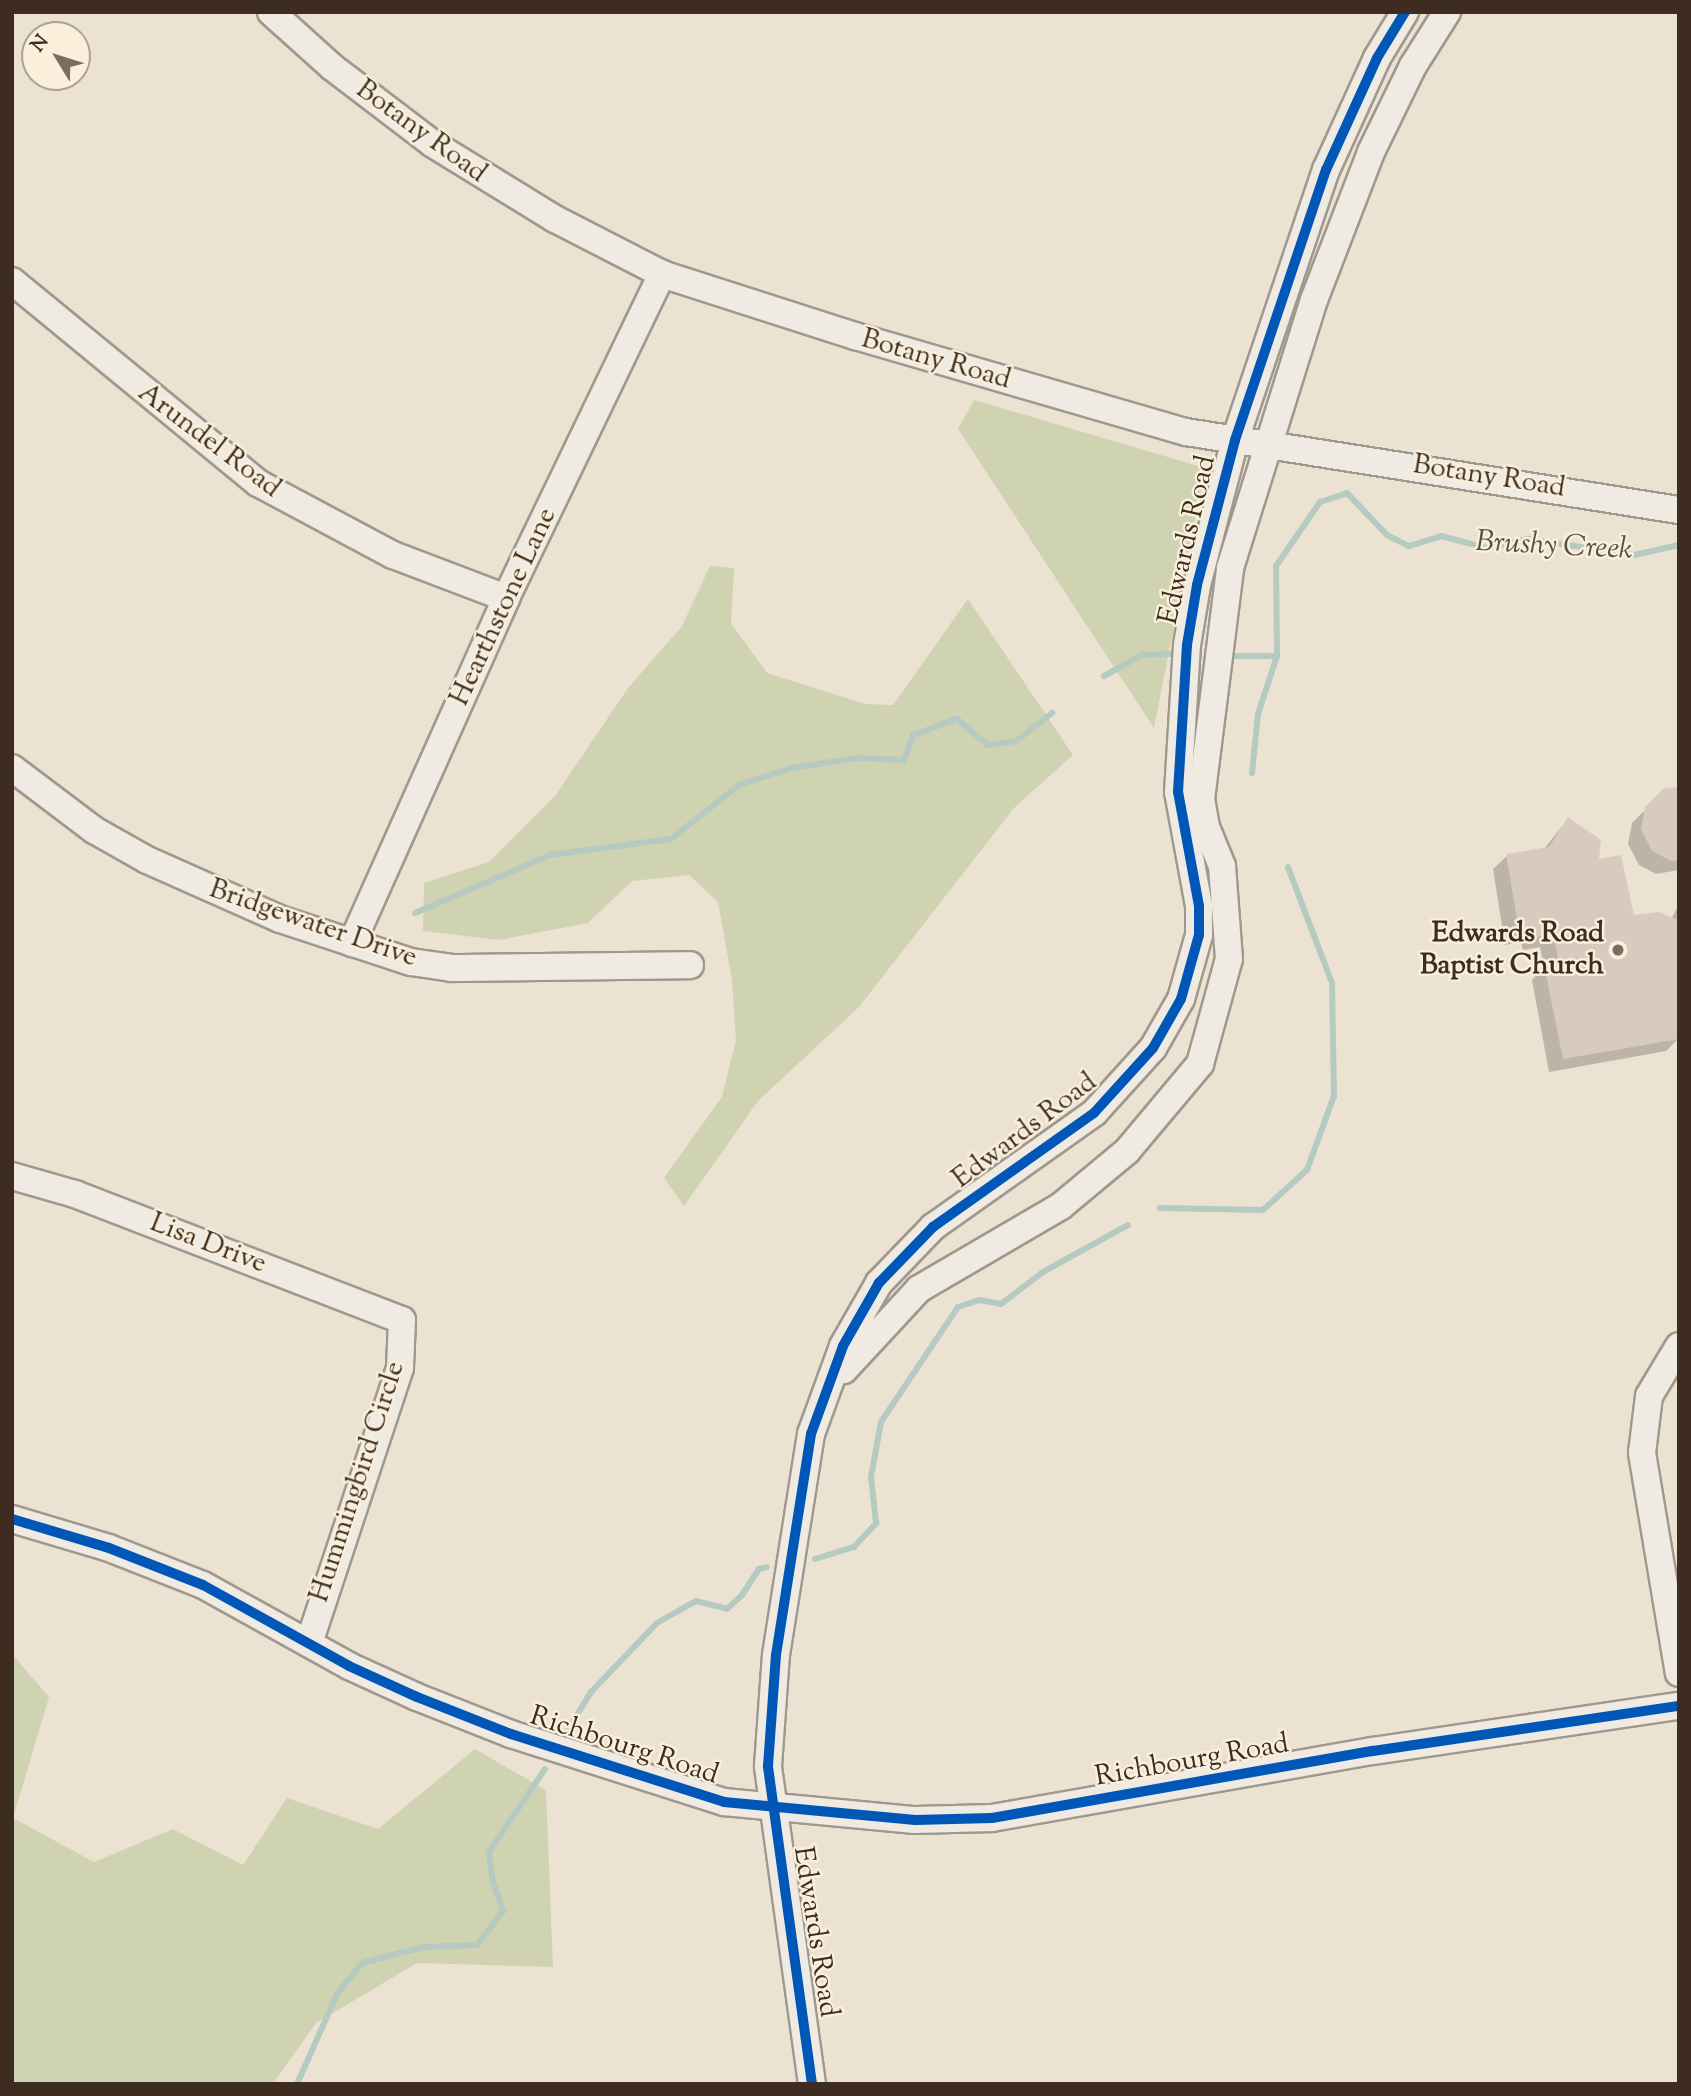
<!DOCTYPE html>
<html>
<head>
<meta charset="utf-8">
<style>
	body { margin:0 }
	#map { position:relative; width:1691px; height:2096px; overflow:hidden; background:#ece2d2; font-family:"Sorts Mill Goudy",serif }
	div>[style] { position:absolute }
	.green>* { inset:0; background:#d0d3b2 }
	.shadow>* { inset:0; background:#0003 }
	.stream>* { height:6px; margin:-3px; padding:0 3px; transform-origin:3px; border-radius:3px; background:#b5cac0 }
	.building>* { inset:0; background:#d9cabf }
	.roads { filter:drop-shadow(2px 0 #a0988d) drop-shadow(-2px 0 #a0988d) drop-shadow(0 2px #a0988d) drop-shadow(0 -2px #a0988d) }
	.minor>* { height:26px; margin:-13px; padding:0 13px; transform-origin:13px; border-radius:13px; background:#efeae2 }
	.cycleway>* { height:10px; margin:-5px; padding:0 5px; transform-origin:5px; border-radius:5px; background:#0057b8 }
	.dots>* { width:19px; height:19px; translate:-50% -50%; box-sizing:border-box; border:4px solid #f9efdb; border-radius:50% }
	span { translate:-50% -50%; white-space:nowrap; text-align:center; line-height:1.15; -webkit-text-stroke:5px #f9efdb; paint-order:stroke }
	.street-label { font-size:28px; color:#3e2c21 }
	.poi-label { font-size:28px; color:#3e2c21; font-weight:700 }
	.right { translate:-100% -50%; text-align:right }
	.water-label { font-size:30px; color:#565147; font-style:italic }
	.frame { position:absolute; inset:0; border:14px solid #3e2c21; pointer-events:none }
	.north { position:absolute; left:21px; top:21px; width:70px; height:70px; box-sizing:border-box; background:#f9efdb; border:2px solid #aea191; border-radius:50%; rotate:308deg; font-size:19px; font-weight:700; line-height:28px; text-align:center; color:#3e2c21 }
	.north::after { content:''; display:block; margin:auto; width:24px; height:32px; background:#7b6c5f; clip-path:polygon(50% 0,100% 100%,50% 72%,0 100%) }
</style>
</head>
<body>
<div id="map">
	<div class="green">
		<i style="clip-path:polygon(974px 400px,1205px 468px,1154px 728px,958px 429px)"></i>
		<i style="clip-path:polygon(710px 566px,734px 568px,731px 623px,767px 673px,865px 704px,893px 705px,968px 599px,1073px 755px,1014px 808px,859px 1007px,758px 1101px,684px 1206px,664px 1178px,722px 1097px,736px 1040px,732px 980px,718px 902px,689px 875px,632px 881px,588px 923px,499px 940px,423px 931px,424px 883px,489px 862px,555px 796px,628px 688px,682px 626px)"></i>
		<i style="clip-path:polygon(12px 1654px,49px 1697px,13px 1818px,94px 1862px,173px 1829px,243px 1865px,287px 1798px,378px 1829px,475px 1749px,546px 1790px,553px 1967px,417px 1963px,316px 2023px,273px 2084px,12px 2084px)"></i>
	</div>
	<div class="shadow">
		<i style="clip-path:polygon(1679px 789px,1679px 870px,1656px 874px,1639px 865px,1628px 844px,1632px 823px,1665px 790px)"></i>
		<i style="clip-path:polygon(1568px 819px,1633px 917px,1671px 919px,1679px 905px,1679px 1038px,1666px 1051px,1549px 1072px,1532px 980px,1544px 967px,1540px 947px,1523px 950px,1521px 942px,1505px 945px,1493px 869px,1507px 856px,1544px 849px)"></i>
	</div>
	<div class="stream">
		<i style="left:1234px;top:656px;width:43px"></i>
		<i style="left:1104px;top:676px;width:43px;rotate:-28.9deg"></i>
		<i style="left:1142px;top:655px;width:29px;rotate:-2deg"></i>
		<i style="left:1252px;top:773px;width:59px;rotate:-84.2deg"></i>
		<i style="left:1258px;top:714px;width:61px;rotate:-71.9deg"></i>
		<i style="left:1277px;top:656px;width:90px;rotate:-90.6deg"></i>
		<i style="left:1276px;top:566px;width:78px;rotate:-55.5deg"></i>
		<i style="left:1320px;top:502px;width:28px;rotate:-18deg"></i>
		<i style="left:1347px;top:493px;width:58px;rotate:46.4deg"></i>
		<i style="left:1387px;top:535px;width:25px;rotate:27deg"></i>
		<i style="left:1409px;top:546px;width:34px;rotate:-17deg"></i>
		<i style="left:1441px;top:536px;width:48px;rotate:14.6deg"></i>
		<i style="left:1487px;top:548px;width:42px;rotate:-12.4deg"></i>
		<i style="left:1528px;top:539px;width:107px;rotate:8.6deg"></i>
		<i style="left:1634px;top:555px;width:46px;rotate:-12.5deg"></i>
		<i style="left:415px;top:913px;width:147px;rotate:-23.2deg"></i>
		<i style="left:550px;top:855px;width:122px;rotate:-7.5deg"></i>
		<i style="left:671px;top:839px;width:87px;rotate:-38.5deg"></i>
		<i style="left:739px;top:785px;width:56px;rotate:-17.8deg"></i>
		<i style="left:792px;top:768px;width:66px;rotate:-8.7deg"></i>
		<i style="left:857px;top:758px;width:47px;rotate:2.4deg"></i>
		<i style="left:904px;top:760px;width:27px;rotate:-70deg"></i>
		<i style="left:913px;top:735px;width:47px;rotate:-20deg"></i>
		<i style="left:957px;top:719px;width:40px;rotate:40deg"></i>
		<i style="left:988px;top:745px;width:28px;rotate:-8deg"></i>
		<i style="left:1016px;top:741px;width:46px;rotate:-37.9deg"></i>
		<i style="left:1160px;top:1208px;width:103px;rotate:1.1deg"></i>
		<i style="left:1263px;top:1210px;width:59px;rotate:-42.3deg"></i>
		<i style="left:1307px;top:1170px;width:79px;rotate:-70deg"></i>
		<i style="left:1334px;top:1096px;width:113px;rotate:-91deg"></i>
		<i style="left:1332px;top:983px;width:124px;rotate:-110.8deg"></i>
		<i style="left:815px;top:1559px;width:41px;rotate:-17.1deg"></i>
		<i style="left:854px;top:1547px;width:33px;rotate:-47deg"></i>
		<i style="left:876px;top:1523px;width:46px;rotate:-96.2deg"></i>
		<i style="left:871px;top:1477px;width:56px;rotate:-79.7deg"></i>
		<i style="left:881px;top:1422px;width:138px;rotate:-56.2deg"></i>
		<i style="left:958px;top:1307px;width:22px;rotate:-18deg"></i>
		<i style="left:979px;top:1300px;width:22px;rotate:10deg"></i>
		<i style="left:1001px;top:1304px;width:53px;rotate:-37.3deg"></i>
		<i style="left:1043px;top:1272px;width:97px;rotate:-28.9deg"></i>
		<i style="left:563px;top:1738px;width:54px;rotate:-58.7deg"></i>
		<i style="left:591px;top:1692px;width:95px;rotate:-46.3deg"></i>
		<i style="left:657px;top:1623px;width:45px;rotate:-29.4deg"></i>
		<i style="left:696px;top:1601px;width:32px;rotate:14deg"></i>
		<i style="left:727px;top:1609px;width:21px;rotate:-43deg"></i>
		<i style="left:742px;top:1595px;width:31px;rotate:-57deg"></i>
		<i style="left:759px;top:1569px;width:8px;rotate:-14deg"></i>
		<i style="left:297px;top:2084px;width:98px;rotate:-66deg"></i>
		<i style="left:337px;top:1994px;width:40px;rotate:-51deg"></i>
		<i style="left:362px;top:1963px;width:64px;rotate:-14.5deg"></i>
		<i style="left:424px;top:1947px;width:53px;rotate:-2.2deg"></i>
		<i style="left:477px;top:1945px;width:43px;rotate:-52.6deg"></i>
		<i style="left:503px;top:1911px;width:31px;rotate:-109deg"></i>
		<i style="left:493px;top:1882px;width:30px;rotate:-98deg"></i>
		<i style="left:489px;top:1852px;width:100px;rotate:-56deg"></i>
	</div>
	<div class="building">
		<i style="clip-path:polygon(1679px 787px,1679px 860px,1671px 861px,1652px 851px,1641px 829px,1645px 807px,1664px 788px)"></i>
		<i style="clip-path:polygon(1568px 817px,1601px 840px,1599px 859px,1621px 855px,1634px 915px,1659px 912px,1676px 919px,1679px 914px,1679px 1039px,1563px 1059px,1544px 965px,1559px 962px,1553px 934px,1536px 937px,1535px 930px,1519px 932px,1506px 854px,1549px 847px)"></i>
	</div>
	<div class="roads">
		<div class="minor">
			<i style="left:271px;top:12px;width:82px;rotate:42deg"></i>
			<i style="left:332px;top:67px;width:127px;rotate:37.3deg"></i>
			<i style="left:433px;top:144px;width:143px;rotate:31.6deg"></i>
			<i style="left:555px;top:219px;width:120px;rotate:27.2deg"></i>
			<i style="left:662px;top:274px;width:203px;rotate:17.8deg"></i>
			<i style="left:855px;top:336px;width:345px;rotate:16.2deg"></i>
			<i style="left:1186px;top:432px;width:499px;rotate:9deg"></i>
			<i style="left:12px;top:281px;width:318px;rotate:39.4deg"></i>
			<i style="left:258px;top:483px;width:153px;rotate:28.1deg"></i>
			<i style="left:393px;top:555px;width:121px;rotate:20.8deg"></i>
			<i style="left:12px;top:768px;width:103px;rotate:37.1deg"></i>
			<i style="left:94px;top:830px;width:61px;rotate:29.5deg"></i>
			<i style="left:147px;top:860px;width:145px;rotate:23.9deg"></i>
			<i style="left:280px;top:919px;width:138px;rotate:18.2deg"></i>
			<i style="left:411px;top:962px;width:41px;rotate:8.3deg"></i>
			<i style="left:452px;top:968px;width:238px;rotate:-0.7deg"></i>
			<i style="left:352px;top:943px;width:378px;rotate:-65.9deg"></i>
			<i style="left:506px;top:598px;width:360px;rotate:-64.3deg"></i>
			<i style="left:12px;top:1176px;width:66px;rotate:15.9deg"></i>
			<i style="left:75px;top:1194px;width:350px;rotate:21.1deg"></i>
			<i style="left:402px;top:1320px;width:48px;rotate:92.4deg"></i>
			<i style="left:400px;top:1368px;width:290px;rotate:108.3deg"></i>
			<i style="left:1679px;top:1346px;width:58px;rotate:121deg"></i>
			<i style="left:1649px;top:1396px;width:57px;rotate:97deg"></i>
			<i style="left:1642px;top:1453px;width:223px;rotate:80.5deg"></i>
			<i style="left:844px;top:1370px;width:110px;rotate:-47.2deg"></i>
			<i style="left:919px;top:1289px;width:164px;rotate:-30.3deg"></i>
			<i style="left:1061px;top:1206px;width:86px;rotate:-39.8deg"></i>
			<i style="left:1127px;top:1151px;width:114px;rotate:-50deg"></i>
			<i style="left:1200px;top:1064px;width:109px;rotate:-74.6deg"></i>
			<i style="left:1229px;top:959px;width:93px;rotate:-94.3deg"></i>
			<i style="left:1222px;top:866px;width:42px;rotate:-112.3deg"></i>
			<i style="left:1206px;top:827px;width:28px;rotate:-100deg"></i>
			<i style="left:1201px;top:799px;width:233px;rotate:-82.8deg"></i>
			<i style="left:1230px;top:568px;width:281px;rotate:-72.6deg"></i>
			<i style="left:1314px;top:300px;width:159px;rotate:-68.9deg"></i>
			<i style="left:1371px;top:152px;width:96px;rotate:-64deg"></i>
			<i style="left:1413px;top:66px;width:64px;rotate:-57.8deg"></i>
			<i style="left:12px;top:1519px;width:101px;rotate:16.6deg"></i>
			<i style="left:109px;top:1548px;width:101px;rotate:21.5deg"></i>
			<i style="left:203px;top:1585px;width:167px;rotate:29deg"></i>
			<i style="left:349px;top:1666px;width:75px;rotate:24.5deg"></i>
			<i style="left:417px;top:1697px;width:101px;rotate:21.5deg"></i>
			<i style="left:511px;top:1734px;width:224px;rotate:17.7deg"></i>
			<i style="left:724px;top:1802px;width:192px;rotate:5.4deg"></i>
			<i style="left:915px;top:1820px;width:77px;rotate:-1.5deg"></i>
			<i style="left:992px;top:1818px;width:387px;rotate:-10deg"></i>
			<i style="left:1373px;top:1751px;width:309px;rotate:-8.4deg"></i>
			<i style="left:812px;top:2084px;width:321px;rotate:-97.9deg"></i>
			<i style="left:768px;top:1766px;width:111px;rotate:-85.9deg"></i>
			<i style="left:776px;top:1655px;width:224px;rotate:-81deg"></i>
			<i style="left:811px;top:1434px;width:94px;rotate:-70deg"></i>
			<i style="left:843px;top:1346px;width:73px;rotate:-60.3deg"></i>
			<i style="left:879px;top:1283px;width:78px;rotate:-46deg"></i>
			<i style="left:933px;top:1227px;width:197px;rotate:-35.3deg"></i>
			<i style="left:1094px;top:1113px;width:88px;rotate:-47.8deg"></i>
			<i style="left:1153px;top:1048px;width:56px;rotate:-60.3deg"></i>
			<i style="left:1181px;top:999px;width:66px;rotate:-74.3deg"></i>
			<i style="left:1199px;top:935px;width:29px;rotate:-90deg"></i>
			<i style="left:1199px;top:906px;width:116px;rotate:-100.4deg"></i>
			<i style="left:1178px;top:792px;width:147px;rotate:-86.5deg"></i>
			<i style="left:1187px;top:645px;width:61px;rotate:-80.5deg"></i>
			<i style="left:1197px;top:585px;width:150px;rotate:-75.3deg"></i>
			<i style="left:1235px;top:440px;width:285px;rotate:-71.4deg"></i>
			<i style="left:1326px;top:170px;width:123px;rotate:-65.5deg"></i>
			<i style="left:1377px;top:58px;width:54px;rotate:-58.7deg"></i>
		</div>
	</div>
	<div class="cycleway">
		<i style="left:12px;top:1519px;width:101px;rotate:16.6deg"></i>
		<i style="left:109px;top:1548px;width:101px;rotate:21.5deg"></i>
		<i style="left:203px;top:1585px;width:167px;rotate:29deg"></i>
		<i style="left:349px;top:1666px;width:75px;rotate:24.5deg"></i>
		<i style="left:417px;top:1697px;width:101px;rotate:21.5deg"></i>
		<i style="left:511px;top:1734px;width:224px;rotate:17.7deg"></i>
		<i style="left:724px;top:1802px;width:192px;rotate:5.4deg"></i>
		<i style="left:915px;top:1820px;width:77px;rotate:-1.5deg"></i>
		<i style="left:992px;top:1818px;width:387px;rotate:-10deg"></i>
		<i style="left:1373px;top:1751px;width:309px;rotate:-8.4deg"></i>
		<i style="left:812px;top:2084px;width:321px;rotate:-97.9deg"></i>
		<i style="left:768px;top:1766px;width:111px;rotate:-85.9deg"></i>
		<i style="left:776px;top:1655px;width:224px;rotate:-81deg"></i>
		<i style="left:811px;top:1434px;width:94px;rotate:-70deg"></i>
		<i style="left:843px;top:1346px;width:73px;rotate:-60.3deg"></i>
		<i style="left:879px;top:1283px;width:78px;rotate:-46deg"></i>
		<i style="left:933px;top:1227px;width:197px;rotate:-35.3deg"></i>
		<i style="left:1094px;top:1113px;width:88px;rotate:-47.8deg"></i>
		<i style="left:1153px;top:1048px;width:56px;rotate:-60.3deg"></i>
		<i style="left:1181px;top:999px;width:66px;rotate:-74.3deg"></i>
		<i style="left:1199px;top:935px;width:29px;rotate:-90deg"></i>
		<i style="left:1199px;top:906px;width:116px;rotate:-100.4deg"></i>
		<i style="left:1178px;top:792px;width:147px;rotate:-86.5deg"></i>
		<i style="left:1187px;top:645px;width:61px;rotate:-80.5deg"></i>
		<i style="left:1197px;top:585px;width:150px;rotate:-75.3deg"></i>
		<i style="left:1235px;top:440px;width:285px;rotate:-71.4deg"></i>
		<i style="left:1326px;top:170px;width:123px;rotate:-65.5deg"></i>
		<i style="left:1377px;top:58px;width:54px;rotate:-58.7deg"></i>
	</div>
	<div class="dots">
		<i style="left:1618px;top:950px;background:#7b6c5f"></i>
	</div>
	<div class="street-label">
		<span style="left:421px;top:132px;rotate:36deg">Botany Road</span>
		<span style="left:936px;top:360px;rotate:16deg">Botany Road</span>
		<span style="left:209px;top:441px;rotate:37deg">Arundel Road</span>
		<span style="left:1489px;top:477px;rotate:9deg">Botany Road</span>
		<span style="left:1188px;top:540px;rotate:-77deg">Edwards Road</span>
		<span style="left:504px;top:607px;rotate:-65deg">Hearthstone Lane</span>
		<span style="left:313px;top:924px;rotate:19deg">Bridgewater Drive</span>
		<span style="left:1025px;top:1131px;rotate:-37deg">Edwards Road</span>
		<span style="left:208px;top:1244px;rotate:21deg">Lisa Drive</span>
		<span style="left:358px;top:1482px;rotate:-72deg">Hummingbird Circle</span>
		<span style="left:624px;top:1746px;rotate:18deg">Richbourg Road</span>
		<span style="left:1192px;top:1761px;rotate:-10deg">Richbourg Road</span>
		<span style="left:815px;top:1932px;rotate:81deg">Edwards Road</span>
	</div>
	<div class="poi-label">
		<span class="right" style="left:1604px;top:950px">Edwards Road<br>Baptist Church</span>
	</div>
	<div class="water-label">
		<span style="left:1554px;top:547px;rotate:3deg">Brushy Creek</span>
	</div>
	<div class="frame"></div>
	<div class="north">N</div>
</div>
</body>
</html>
